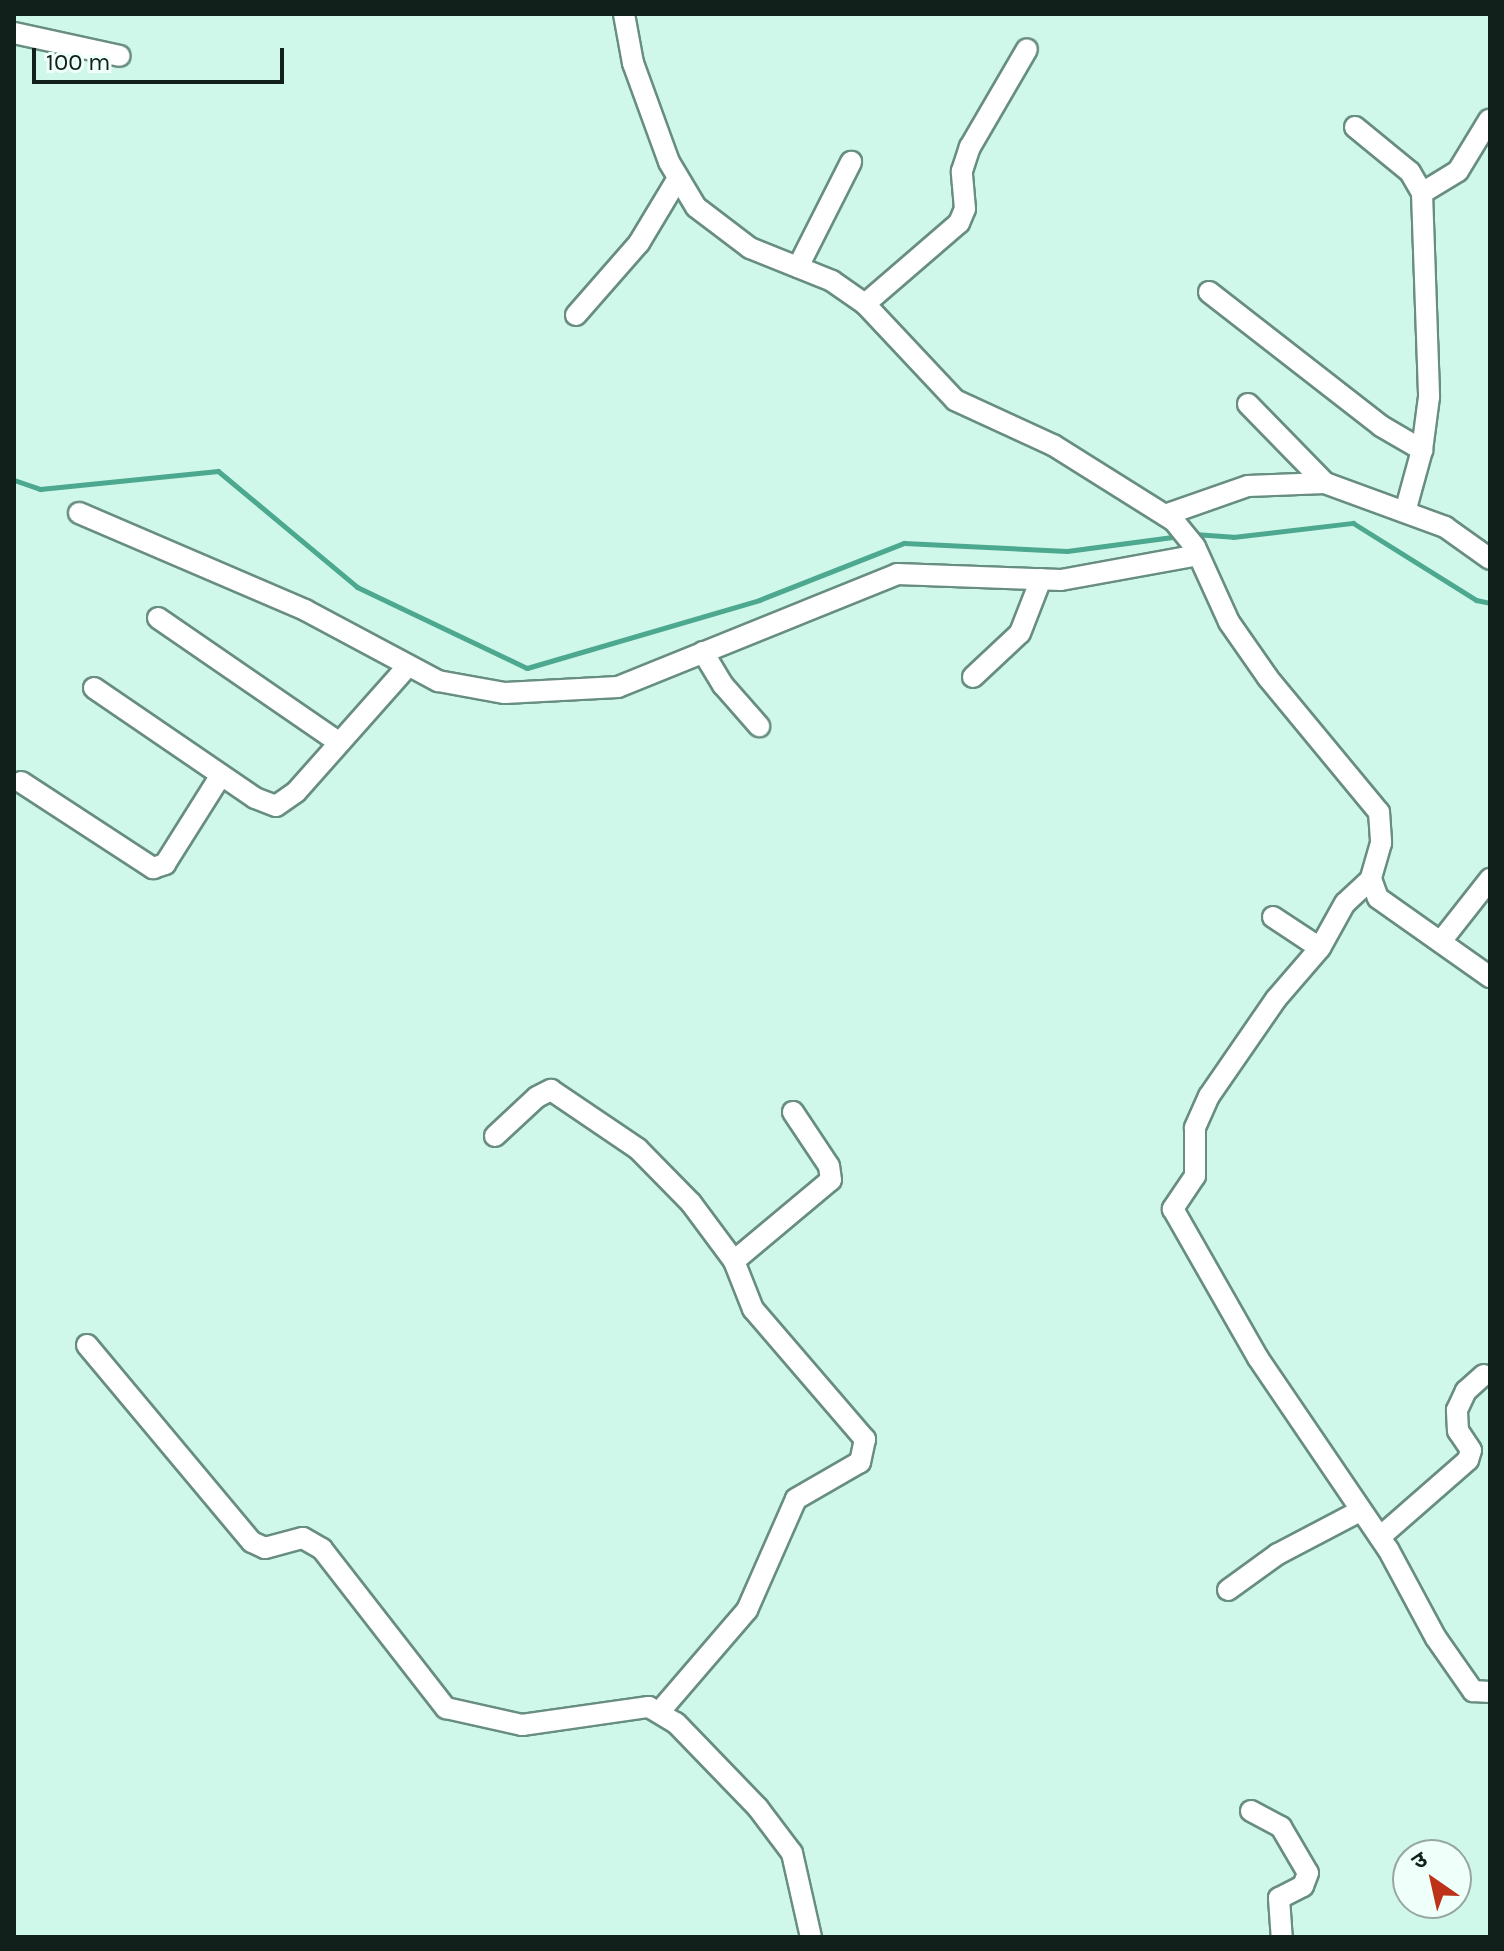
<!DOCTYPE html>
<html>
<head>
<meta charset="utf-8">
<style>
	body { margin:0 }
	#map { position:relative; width:1504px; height:1951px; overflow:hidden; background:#d0f8ea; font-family:Karla,"Noto Sans Devanagari",sans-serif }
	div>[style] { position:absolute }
	.stream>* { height:5px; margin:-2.5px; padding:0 2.5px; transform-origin:2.5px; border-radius:2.5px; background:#4ca88e }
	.roads { filter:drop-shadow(2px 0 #688d81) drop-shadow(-2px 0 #688d81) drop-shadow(0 2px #688d81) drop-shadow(0 -2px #688d81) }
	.minor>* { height:20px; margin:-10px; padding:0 10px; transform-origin:10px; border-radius:10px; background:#fff }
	span { translate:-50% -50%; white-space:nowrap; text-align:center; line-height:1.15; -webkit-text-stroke:6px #effff9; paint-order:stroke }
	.frame { position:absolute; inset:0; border:16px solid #11201b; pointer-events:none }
	.north { position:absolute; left:1392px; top:1839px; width:80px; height:80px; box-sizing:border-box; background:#effff9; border:2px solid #96a6a0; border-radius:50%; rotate:326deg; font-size:22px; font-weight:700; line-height:32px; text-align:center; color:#11201b }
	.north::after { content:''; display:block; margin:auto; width:28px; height:36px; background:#bd3218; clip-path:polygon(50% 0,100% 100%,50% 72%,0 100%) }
	.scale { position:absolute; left:32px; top:48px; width:252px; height:36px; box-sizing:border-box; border:4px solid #11201b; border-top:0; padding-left:10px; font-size:24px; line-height:28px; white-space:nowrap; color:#11201b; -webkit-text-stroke:6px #effff9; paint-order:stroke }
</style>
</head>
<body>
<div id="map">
	<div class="stream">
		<i style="left:14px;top:480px;width:28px;rotate:19deg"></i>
		<i style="left:40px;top:489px;width:179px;rotate:-5.8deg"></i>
		<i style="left:218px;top:471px;width:181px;rotate:39.8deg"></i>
		<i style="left:357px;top:587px;width:188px;rotate:25.5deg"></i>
		<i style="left:527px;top:668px;width:242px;rotate:-16.3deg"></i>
		<i style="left:759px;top:600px;width:156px;rotate:-21.5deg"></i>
		<i style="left:904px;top:543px;width:163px;rotate:2.8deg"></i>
		<i style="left:1067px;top:551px;width:114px;rotate:-7.6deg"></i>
		<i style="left:1194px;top:534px;width:39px;rotate:4deg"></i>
		<i style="left:1233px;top:537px;width:121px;rotate:-6.7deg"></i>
		<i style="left:1353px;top:523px;width:145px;rotate:32deg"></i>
		<i style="left:1476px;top:600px;width:14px;rotate:12deg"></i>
	</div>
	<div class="roads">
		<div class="minor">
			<i style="left:624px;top:14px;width:50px;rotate:79.6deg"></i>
			<i style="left:633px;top:63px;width:105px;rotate:70deg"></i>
			<i style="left:669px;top:162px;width:52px;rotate:59deg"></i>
			<i style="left:696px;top:207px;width:68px;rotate:37.2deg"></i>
			<i style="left:750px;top:248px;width:88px;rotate:21.9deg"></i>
			<i style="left:832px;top:281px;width:40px;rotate:34.9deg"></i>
			<i style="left:865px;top:304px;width:132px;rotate:46.8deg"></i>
			<i style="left:955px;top:400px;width:108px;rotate:24.7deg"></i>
			<i style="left:1053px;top:445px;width:143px;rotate:32.1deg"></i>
			<i style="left:1174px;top:521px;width:33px;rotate:51deg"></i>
			<i style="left:1195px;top:547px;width:82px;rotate:65.6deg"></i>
			<i style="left:1229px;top:622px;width:68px;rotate:55.1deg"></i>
			<i style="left:1268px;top:678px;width:174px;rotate:50.4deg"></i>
			<i style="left:1379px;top:812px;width:31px;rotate:86deg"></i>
			<i style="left:1381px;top:843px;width:37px;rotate:106deg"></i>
			<i style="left:1371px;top:879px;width:20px;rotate:70deg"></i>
			<i style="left:1378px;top:898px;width:137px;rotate:35.2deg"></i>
			<i style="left:14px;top:33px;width:108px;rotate:12.2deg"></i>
			<i style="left:1355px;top:127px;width:71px;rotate:39.3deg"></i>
			<i style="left:1410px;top:172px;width:24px;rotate:60deg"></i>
			<i style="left:1422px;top:193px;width:204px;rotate:88deg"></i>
			<i style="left:1429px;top:397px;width:53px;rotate:97.5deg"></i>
			<i style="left:1422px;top:450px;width:64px;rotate:105.3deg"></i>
			<i style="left:1422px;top:193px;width:42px;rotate:-31.4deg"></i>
			<i style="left:1458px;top:171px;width:60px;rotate:-58.7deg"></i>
			<i style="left:798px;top:267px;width:118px;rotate:-63.2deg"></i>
			<i style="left:1209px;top:292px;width:218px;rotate:37.9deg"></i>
			<i style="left:1381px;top:426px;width:48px;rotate:30.3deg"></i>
			<i style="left:865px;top:304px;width:124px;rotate:-40.8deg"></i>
			<i style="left:959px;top:223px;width:15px;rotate:-67deg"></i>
			<i style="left:965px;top:209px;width:38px;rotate:-95deg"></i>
			<i style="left:962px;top:171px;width:25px;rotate:-72deg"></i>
			<i style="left:970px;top:147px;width:113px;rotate:-59.8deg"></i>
			<i style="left:576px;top:315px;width:96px;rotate:-48.8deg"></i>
			<i style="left:639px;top:243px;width:76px;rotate:-59deg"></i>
			<i style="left:1248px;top:404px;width:110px;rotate:45.7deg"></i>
			<i style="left:79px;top:513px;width:246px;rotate:23.2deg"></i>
			<i style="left:305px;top:610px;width:151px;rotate:28.1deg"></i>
			<i style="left:438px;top:681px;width:68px;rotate:10.2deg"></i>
			<i style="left:505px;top:693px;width:113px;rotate:-3deg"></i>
			<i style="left:618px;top:687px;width:301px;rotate:-22deg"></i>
			<i style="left:897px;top:574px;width:164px;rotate:2.1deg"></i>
			<i style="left:1061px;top:580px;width:139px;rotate:-10.3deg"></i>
			<i style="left:1165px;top:515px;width:88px;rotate:-19.3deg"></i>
			<i style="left:1248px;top:486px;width:77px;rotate:-2.2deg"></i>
			<i style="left:1325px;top:483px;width:128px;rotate:20.1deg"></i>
			<i style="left:1445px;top:527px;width:55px;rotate:35.4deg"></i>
			<i style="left:158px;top:618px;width:217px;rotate:34.5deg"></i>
			<i style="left:703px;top:652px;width:39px;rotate:59deg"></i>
			<i style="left:723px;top:685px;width:55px;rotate:48.7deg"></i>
			<i style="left:973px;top:677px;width:64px;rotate:-43.1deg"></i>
			<i style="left:1020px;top:633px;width:58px;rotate:-68.7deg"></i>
			<i style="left:94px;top:688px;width:195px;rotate:34.3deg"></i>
			<i style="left:255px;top:798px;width:22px;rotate:21deg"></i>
			<i style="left:276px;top:806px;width:24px;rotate:-35deg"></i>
			<i style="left:296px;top:792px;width:167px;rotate:-48.4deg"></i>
			<i style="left:21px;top:782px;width:158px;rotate:33.1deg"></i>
			<i style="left:153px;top:868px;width:13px;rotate:-18deg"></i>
			<i style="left:165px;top:864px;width:105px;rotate:-57.8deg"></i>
			<i style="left:1371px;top:879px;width:35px;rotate:137deg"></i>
			<i style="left:1345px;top:903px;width:51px;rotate:119.1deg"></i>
			<i style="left:1320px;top:948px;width:67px;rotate:130.8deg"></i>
			<i style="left:1276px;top:999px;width:118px;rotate:124.6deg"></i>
			<i style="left:1209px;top:1096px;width:35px;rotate:114deg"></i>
			<i style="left:1195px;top:1128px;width:48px;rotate:90deg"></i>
			<i style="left:1195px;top:1176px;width:40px;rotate:124deg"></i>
			<i style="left:1173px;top:1209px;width:172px;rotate:60.3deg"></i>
			<i style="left:1258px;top:1358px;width:231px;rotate:55.8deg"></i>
			<i style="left:1388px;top:1549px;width:101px;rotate:61.7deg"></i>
			<i style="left:1436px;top:1638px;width:65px;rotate:55.1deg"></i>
			<i style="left:1473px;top:1691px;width:17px;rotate:3deg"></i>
			<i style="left:1273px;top:917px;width:56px;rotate:33.4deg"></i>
			<i style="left:1442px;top:940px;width:78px;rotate:-51.8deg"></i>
			<i style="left:495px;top:1136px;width:57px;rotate:-42.9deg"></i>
			<i style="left:537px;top:1097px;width:16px;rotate:-27deg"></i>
			<i style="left:551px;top:1090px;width:105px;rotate:34.1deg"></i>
			<i style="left:638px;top:1149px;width:76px;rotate:45.5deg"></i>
			<i style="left:691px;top:1203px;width:72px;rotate:53.4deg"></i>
			<i style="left:734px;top:1261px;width:52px;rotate:68.4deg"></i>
			<i style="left:753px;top:1309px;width:172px;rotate:49.3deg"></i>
			<i style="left:865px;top:1439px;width:24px;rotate:102deg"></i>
			<i style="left:860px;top:1462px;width:74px;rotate:150deg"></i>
			<i style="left:796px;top:1499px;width:121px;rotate:113.8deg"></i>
			<i style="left:747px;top:1610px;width:133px;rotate:130.7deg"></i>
			<i style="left:734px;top:1261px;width:126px;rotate:-39.9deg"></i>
			<i style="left:831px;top:1180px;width:14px;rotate:-98deg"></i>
			<i style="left:829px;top:1166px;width:65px;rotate:-123.7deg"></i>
			<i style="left:87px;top:1345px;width:257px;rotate:50.1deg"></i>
			<i style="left:252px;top:1542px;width:14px;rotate:25deg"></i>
			<i style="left:265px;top:1548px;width:39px;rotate:-15deg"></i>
			<i style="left:303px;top:1538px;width:22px;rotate:30deg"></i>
			<i style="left:322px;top:1549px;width:202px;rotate:52.1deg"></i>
			<i style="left:446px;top:1708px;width:78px;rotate:12.6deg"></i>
			<i style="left:522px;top:1725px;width:128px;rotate:-8.1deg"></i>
			<i style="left:649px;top:1707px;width:31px;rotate:31deg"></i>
			<i style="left:676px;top:1723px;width:118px;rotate:46deg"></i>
			<i style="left:758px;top:1808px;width:56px;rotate:52.9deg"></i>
			<i style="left:792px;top:1853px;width:86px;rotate:77.3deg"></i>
			<i style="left:1380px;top:1537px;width:117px;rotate:-41.2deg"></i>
			<i style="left:1468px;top:1460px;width:10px;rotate:-73deg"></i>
			<i style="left:1471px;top:1450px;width:23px;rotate:-124deg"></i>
			<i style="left:1458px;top:1431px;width:21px;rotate:-93deg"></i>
			<i style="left:1457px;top:1410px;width:21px;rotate:-65deg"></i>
			<i style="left:1466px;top:1391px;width:24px;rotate:-42deg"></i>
			<i style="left:1228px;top:1590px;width:62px;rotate:-35.8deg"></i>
			<i style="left:1278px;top:1554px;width:93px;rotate:-27.7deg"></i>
			<i style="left:1251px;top:1811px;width:34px;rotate:28deg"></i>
			<i style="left:1281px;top:1827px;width:53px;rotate:59.6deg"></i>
			<i style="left:1308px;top:1873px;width:14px;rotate:111deg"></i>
			<i style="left:1303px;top:1886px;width:27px;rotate:153deg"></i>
			<i style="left:1279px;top:1898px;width:39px;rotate:86deg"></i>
		</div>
	</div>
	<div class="frame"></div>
	<div class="north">उ</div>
	<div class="scale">100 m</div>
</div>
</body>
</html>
